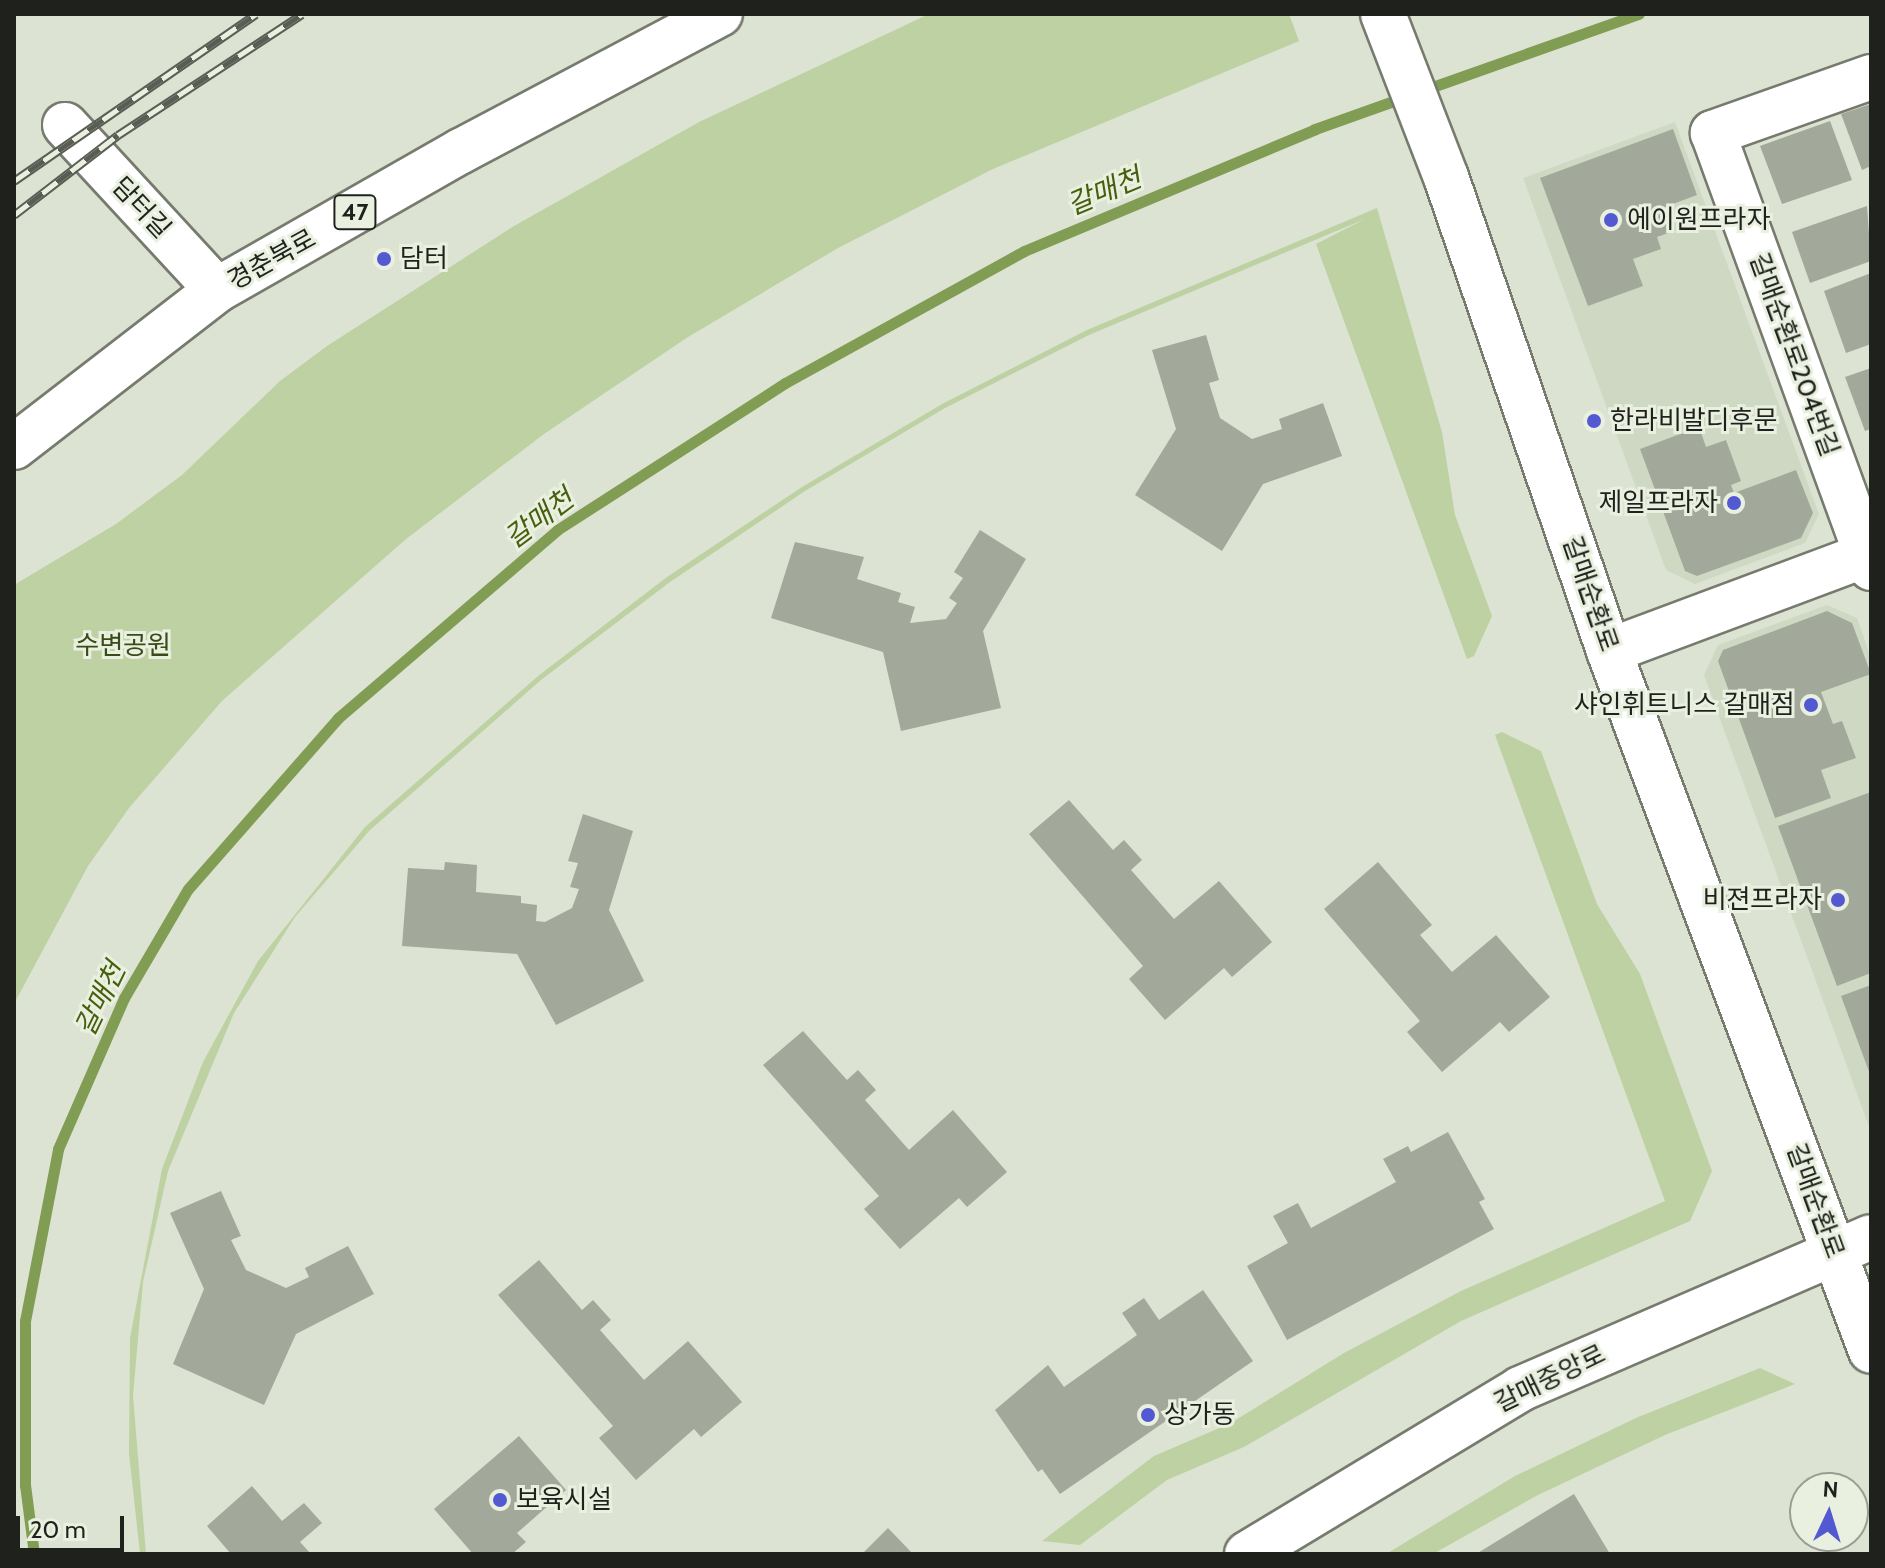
<!DOCTYPE html>
<html>
<head>
<meta charset="utf-8">
<style>
	body { margin:0 }
	#map { position:relative; width:1885px; height:1568px; overflow:hidden; background:#dce3d3; font-family:Cabin,"Noto Sans KR",sans-serif }
	div>[style] { position:absolute }
	.built>* { inset:0; background:#cfd8c3 }
	.green>* { inset:0; background:#bed1a3 }
	.stream>* { height:11px; margin:-5.5px; padding:0 5.5px; transform-origin:5.5px; border-radius:5.5px; background:#819d54 }
	.building>* { inset:0; background:#a2a99a }
	.roads { filter:drop-shadow(2px 0 #767b6e) drop-shadow(-2px 0 #767b6e) drop-shadow(0 2px #767b6e) drop-shadow(0 -2px #767b6e) }
	.minor>* { height:44px; margin:-22px; padding:0 22px; transform-origin:22px; border-radius:22px; background:#fff }
	.major>* { height:44px; margin:-22px; padding:0 22px; transform-origin:22px; border-radius:22px; background:#fff }
	.rail>* { height:9px; margin-top:-4.5px; transform-origin:0; background:repeating-linear-gradient(90deg,#e9f0e0 0 18px,#595d54 0 36px); box-sizing:border-box; border-block:2px solid #595d54 }
	.dots>* { width:22px; height:22px; translate:-50% -50%; box-sizing:border-box; border:4px solid #e9f0e0; border-radius:50% }
	span { translate:-50% -50%; white-space:nowrap; text-align:center; line-height:1.15; -webkit-text-stroke:6px #e9f0e0; paint-order:stroke }
	.shield-label span { padding:2px 6px; background:#e9f0e0; border:2px solid; border-radius:6px; -webkit-text-stroke-width:0 }
	.shield-label { font-size:24px; color:#1f221c; font-weight:700 }
	.street-label { font-size:26px; color:#1f221c }
	.poi-label { font-size:26px; color:#1f221c }
	.left { translate:0 -50%; text-align:left }
	.right { translate:-100% -50%; text-align:right }
	.park-label { font-size:26px; color:#394b16 }
	.water-label { font-size:28px; color:#465f0d; font-style:italic }
	.frame { position:absolute; inset:0; border:16px solid #1f221c; pointer-events:none }
	.north { position:absolute; left:1789px; top:1472px; width:80px; height:80px; box-sizing:border-box; background:#e9f0e0; border:2px solid #989e92; border-radius:50%; rotate:4deg; font-size:22px; font-weight:700; line-height:32px; text-align:center; color:#1f221c }
	.north::after { content:''; display:block; margin:auto; width:28px; height:36px; background:#5359d0; clip-path:polygon(50% 0,100% 100%,50% 72%,0 100%) }
	.scale { position:absolute; left:16px; top:1516px; width:108px; height:36px; box-sizing:border-box; border:4px solid #1f221c; border-top:0; padding-left:10px; font-size:24px; line-height:28px; white-space:nowrap; color:#1f221c; -webkit-text-stroke:6px #e9f0e0; paint-order:stroke }
</style>
</head>
<body>
<div id="map">
	<div class="built">
		<i style="clip-path:polygon(1675px 122px,1819px 514px,1805px 543px,1695px 584px,1666px 570px,1523px 178px)"></i>
		<i style="clip-path:polygon(1827px 605px,1857px 618px,1871px 658px,1871px 1132px,1704px 675px,1718px 645px)"></i>
	</div>
	<div class="green">
		<i style="clip-path:polygon(929px 14px,1289px 14px,1299px 41px,993px 169px,838px 248px,688px 337px,544px 434px,406px 539px,222px 701px,129px 808px,88px 866px,14px 1004px,14px 585px,116px 524px,182px 475px,280px 381px,327px 346px,514px 226px,699px 122px)"></i>
		<i style="clip-path:polygon(1377px 208px,1442px 432px,1455px 515px,1492px 616px,1474px 656px,1467px 659px,1316px 244px,1365px 219px,1089px 335px,945px 408px,805px 491px,670px 582px,541px 680px,369px 831px,295px 917px,234px 1013px,168px 1171px,143px 1282px,133px 1396px,146px 1554px,140px 1554px,129px 1453px,130px 1338px,162px 1169px,203px 1062px,258px 961px,365px 827px,538px 676px,667px 577px,802px 487px,942px 404px,1087px 330px)"></i>
		<i style="clip-path:polygon(1502px 732px,1541px 751px,1597px 904px,1640px 974px,1712px 1171px,1690px 1221px,1461px 1321px,1244px 1447px,1167px 1480px,1080px 1545px,1042px 1541px,1154px 1456px,1231px 1423px,1344px 1353px,1461px 1291px,1665px 1201px,1495px 735px)"></i>
		<i style="clip-path:polygon(1760px 1368px,1795px 1384px,1665px 1435px,1538px 1495px,1433px 1554px,1386px 1554px,1515px 1476px,1636px 1418px)"></i>
	</div>
	<div class="stream">
		<i style="left:1421px;top:91px;width:231px;rotate:-19.5deg"></i>
		<i style="left:34px;top:1554px;width:70px;rotate:-97.4deg"></i>
		<i style="left:25px;top:1485px;width:164px;rotate:-90deg"></i>
		<i style="left:25px;top:1321px;width:175px;rotate:-79.1deg"></i>
		<i style="left:58px;top:1149px;width:165px;rotate:-66.4deg"></i>
		<i style="left:124px;top:998px;width:126px;rotate:-59.6deg"></i>
		<i style="left:188px;top:889px;width:227px;rotate:-48.7deg"></i>
		<i style="left:338px;top:718px;width:289px;rotate:-40.6deg"></i>
		<i style="left:557px;top:530px;width:271px;rotate:-32.8deg"></i>
		<i style="left:785px;top:383px;width:273px;rotate:-28.9deg"></i>
		<i style="left:1024px;top:251px;width:316px;rotate:-22.7deg"></i>
		<i style="left:1315px;top:129px;width:96px;rotate:-19.6deg"></i>
	</div>
	<div class="building">
		<i style="clip-path:polygon(1871px 104px,1871px 166px,1862px 170px,1841px 114px)"></i>
		<i style="clip-path:polygon(1830px 121px,1852px 180px,1782px 204px,1760px 146px)"></i>
		<i style="clip-path:polygon(1673px 129px,1697px 195px,1662px 208px,1671px 232px,1657px 237px,1661px 249px,1633px 259px,1643px 286px,1588px 306px,1540px 178px)"></i>
		<i style="clip-path:polygon(1867px 206px,1871px 261px,1810px 283px,1792px 232px)"></i>
		<i style="clip-path:polygon(1871px 273px,1871px 344px,1846px 353px,1824px 291px)"></i>
		<i style="clip-path:polygon(1206px 335px,1219px 380px,1209px 383px,1220px 418px,1252px 439px,1282px 429px,1279px 419px,1323px 403px,1342px 456px,1263px 484px,1222px 551px,1135px 495px,1176px 429px,1152px 350px)"></i>
		<i style="clip-path:polygon(1871px 368px,1871px 429px,1865px 431px,1845px 377px)"></i>
		<i style="clip-path:polygon(1699px 427px,1706px 447px,1726px 440px,1741px 481px,1731px 485px,1734px 493px,1796px 470px,1813px 513px,1801px 538px,1697px 576px,1685px 571px,1640px 449px)"></i>
		<i style="clip-path:polygon(980px 530px,1026px 559px,983px 631px,1001px 708px,901px 731px,883px 652px,771px 618px,795px 542px,864px 557px,857px 579px,901px 593px,898px 602px,915px 607px,910px 623px,946px 619px,957px 603px,949px 598px,963px 578px,954px 572px)"></i>
		<i style="clip-path:polygon(1827px 611px,1852px 623px,1871px 674px,1821px 692px,1833px 724px,1842px 721px,1856px 758px,1821px 770px,1831px 798px,1775px 818px,1718px 661px,1723px 650px)"></i>
		<i style="clip-path:polygon(1871px 792px,1871px 973px,1837px 986px,1778px 826px)"></i>
		<i style="clip-path:polygon(1069px 800px,1113px 850px,1124px 840px,1142px 860px,1131px 870px,1174px 919px,1219px 881px,1272px 942px,1232px 977px,1224px 968px,1165px 1020px,1129px 979px,1143px 966px,1029px 834px)"></i>
		<i style="clip-path:polygon(583px 814px,633px 831px,609px 910px,644px 981px,556px 1025px,517px 954px,402px 946px,408px 868px,444px 870px,445px 862px,477px 865px,476px 892px,521px 896px,521px 903px,537px 905px,536px 921px,545px 922px,572px 908px,579px 889px,570px 887px,578px 863px,568px 861px)"></i>
		<i style="clip-path:polygon(1378px 862px,1432px 925px,1420px 935px,1452px 972px,1496px 935px,1550px 997px,1509px 1032px,1500px 1022px,1442px 1072px,1407px 1032px,1420px 1021px,1324px 909px)"></i>
		<i style="clip-path:polygon(1871px 985px,1871px 1077px,1841px 996px)"></i>
		<i style="clip-path:polygon(803px 1031px,847px 1080px,858px 1070px,876px 1090px,865px 1100px,909px 1150px,953px 1110px,1007px 1172px,967px 1207px,959px 1198px,900px 1249px,864px 1209px,879px 1196px,763px 1065px)"></i>
		<i style="clip-path:polygon(1448px 1132px,1485px 1199px,1479px 1202px,1494px 1229px,1287px 1340px,1247px 1266px,1288px 1243px,1273px 1216px,1298px 1203px,1311px 1228px,1396px 1182px,1383px 1159px,1408px 1146px,1411px 1152px)"></i>
		<i style="clip-path:polygon(221px 1191px,241px 1236px,231px 1240px,246px 1270px,286px 1288px,309px 1277px,305px 1268px,348px 1246px,374px 1294px,296px 1334px,264px 1405px,173px 1364px,204px 1289px,170px 1213px)"></i>
		<i style="clip-path:polygon(539px 1260px,582px 1310px,593px 1300px,611px 1320px,600px 1330px,644px 1380px,688px 1341px,742px 1402px,701px 1437px,694px 1429px,636px 1480px,599px 1438px,613px 1426px,498px 1295px)"></i>
		<i style="clip-path:polygon(1203px 1290px,1253px 1361px,1060px 1494px,1042px 1469px,1038px 1472px,995px 1410px,1048px 1365px,1064px 1387px,1137px 1335px,1122px 1313px,1144px 1298px,1159px 1320px)"></i>
		<i style="clip-path:polygon(519px 1436px,566px 1490px,517px 1533px,526px 1542px,512px 1554px,473px 1554px,434px 1509px)"></i>
		<i style="clip-path:polygon(252px 1486px,282px 1521px,304px 1503px,322px 1523px,300px 1542px,311px 1554px,231px 1554px,207px 1526px)"></i>
		<i style="clip-path:polygon(1574px 1494px,1610px 1554px,1476px 1554px)"></i>
		<i style="clip-path:polygon(888px 1528px,913px 1554px,862px 1554px)"></i>
	</div>
	<div class="roads">
		<div class="minor">
			<i style="left:1383px;top:14px;width:175px;rotate:68.9deg"></i>
			<i style="left:1446px;top:177px;width:501px;rotate:71.02deg"></i>
			<i style="left:1609px;top:651px;width:747px;rotate:69.48deg"></i>
			<i style="left:1871px;top:77px;width:168px;rotate:160.5deg"></i>
			<i style="left:1713px;top:133px;width:463px;rotate:70deg"></i>
			<i style="left:65px;top:125px;width:224px;rotate:47.3deg"></i>
			<i style="left:1609px;top:651px;width:280px;rotate:-20.5deg"></i>
			<i style="left:1247px;top:1554px;width:319px;rotate:-31.1deg"></i>
			<i style="left:1520px;top:1389px;width:382px;rotate:-23.4deg"></i>
		</div>
		<div class="major">
			<i style="left:14px;top:447px;width:257px;rotate:-37.7deg"></i>
			<i style="left:217px;top:290px;width:281px;rotate:-29.7deg"></i>
			<i style="left:461px;top:151px;width:293px;rotate:-27.9deg"></i>
		</div>
	</div>
	<div class="rail">
		<i style="left:14px;top:181px;width:294px;rotate:-34.6deg"></i>
		<i style="left:14px;top:215px;width:131px;rotate:-37.6deg"></i>
		<i style="left:118px;top:135px;width:220px;rotate:-33.3deg"></i>
	</div>
	<div class="dots">
		<i style="left:1611px;top:220px;background:#5359d0"></i>
		<i style="left:384px;top:259px;background:#5359d0"></i>
		<i style="left:1594px;top:421px;background:#5359d0"></i>
		<i style="left:1734px;top:503px;background:#5359d0"></i>
		<i style="left:1811px;top:705px;background:#5359d0"></i>
		<i style="left:1838px;top:900px;background:#5359d0"></i>
		<i style="left:1148px;top:1415px;background:#5359d0"></i>
		<i style="left:500px;top:1500px;background:#5359d0"></i>
	</div>
	<div class="shield-label">
		<span style="left:355px;top:212px">47</span>
	</div>
	<div class="street-label">
		<span style="left:141px;top:208px;rotate:47deg">담터길</span>
		<span style="left:272px;top:260px;rotate:-29deg">경춘북로</span>
		<span style="left:1794px;top:355px;rotate:70deg">갈매순환로204번길</span>
		<span style="left:1590px;top:594px;rotate:71deg">갈매순환로</span>
		<span style="left:1815px;top:1201px;rotate:70deg">갈매순환로</span>
		<span style="left:1550px;top:1379px;rotate:-26deg">갈매중앙로</span>
	</div>
	<div class="poi-label">
		<span class="left" style="left:1627px;top:220px">에이원프라자</span>
		<span class="left" style="left:400px;top:259px">담터</span>
		<span class="left" style="left:1610px;top:421px">한라비발디후문</span>
		<span class="right" style="left:1718px;top:503px">제일프라자</span>
		<span class="right" style="left:1795px;top:705px">샤인휘트니스 갈매점</span>
		<span class="right" style="left:1822px;top:900px">비젼프라자</span>
		<span class="left" style="left:1164px;top:1415px">상가동</span>
		<span class="left" style="left:516px;top:1500px">보육시설</span>
	</div>
	<div class="park-label">
		<span style="left:123px;top:646px">수변공원</span>
	</div>
	<div class="water-label">
		<span style="left:1104px;top:191px;rotate:-23deg">갈매천</span>
		<span style="left:539px;top:518px;rotate:-37deg">갈매천</span>
		<span style="left:100px;top:999px;rotate:-64deg">갈매천</span>
	</div>
	<div class="frame"></div>
	<div class="north">N</div>
	<div class="scale">20 m</div>
</div>
</body>
</html>
